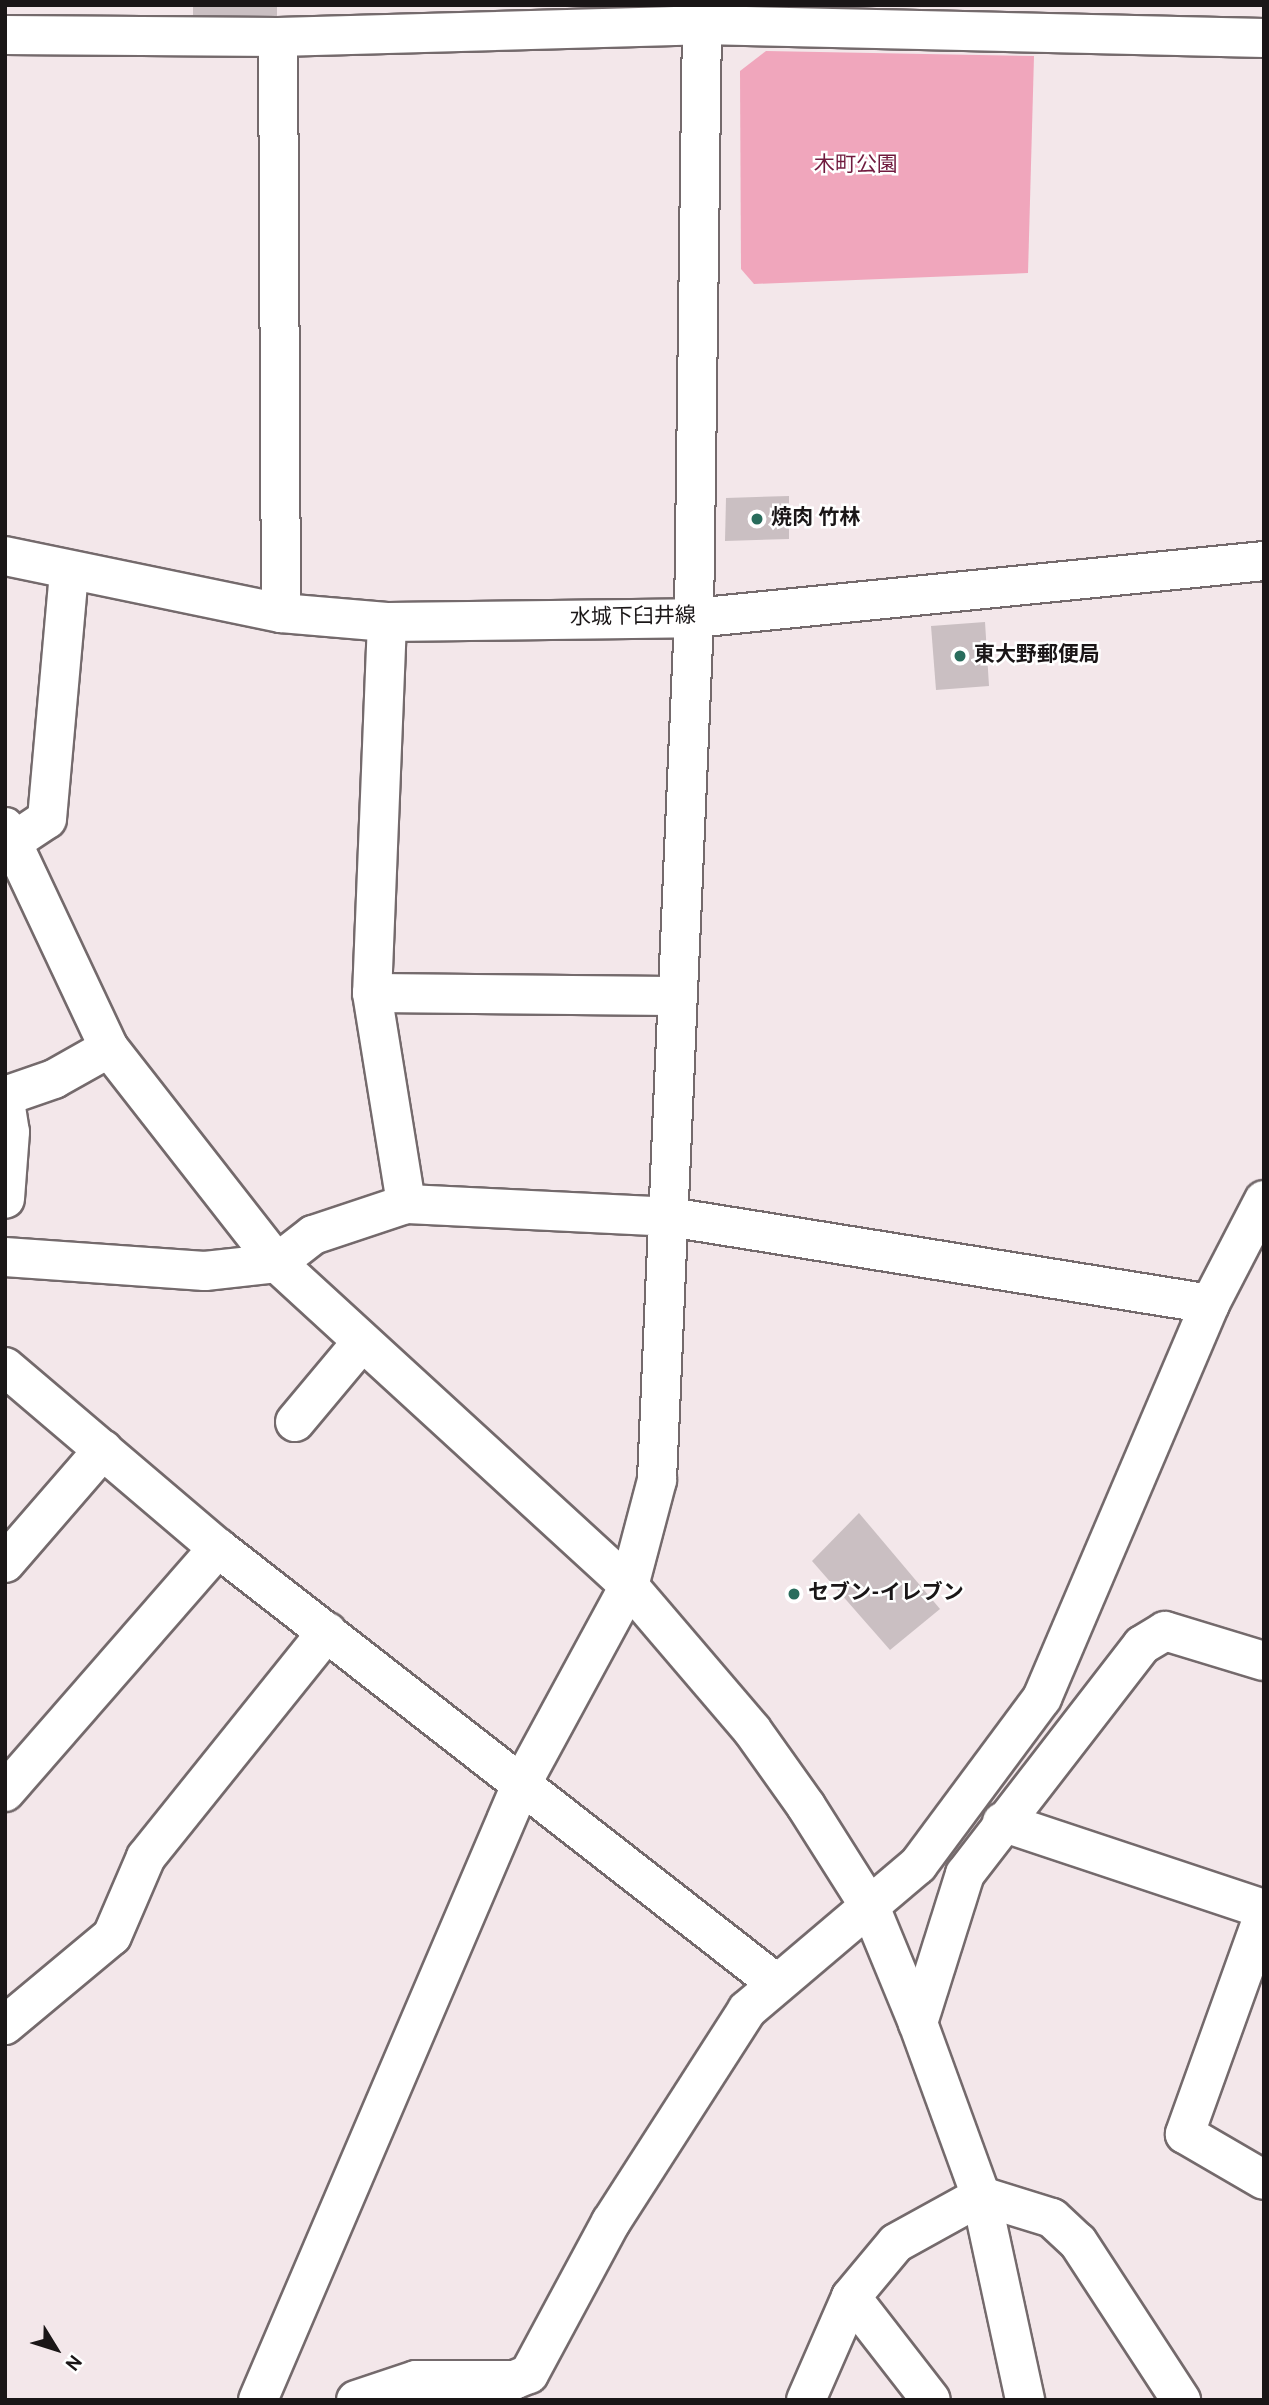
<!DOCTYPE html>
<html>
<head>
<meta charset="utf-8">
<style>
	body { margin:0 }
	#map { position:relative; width:1269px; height:2405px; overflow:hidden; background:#f3e7ea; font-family:Overpass,"Noto Sans JP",sans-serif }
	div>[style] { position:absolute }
	.green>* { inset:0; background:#f0a6bc }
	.building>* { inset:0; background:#cabfc2 }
	.roads { filter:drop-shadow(2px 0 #746a6c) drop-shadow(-2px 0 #746a6c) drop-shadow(0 2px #746a6c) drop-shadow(0 -2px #746a6c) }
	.minor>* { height:38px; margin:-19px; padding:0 19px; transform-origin:19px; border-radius:19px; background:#fff }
	.major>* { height:38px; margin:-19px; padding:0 19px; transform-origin:19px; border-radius:19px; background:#fff }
	.dots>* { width:19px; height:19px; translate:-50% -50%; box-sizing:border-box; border:4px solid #fff; border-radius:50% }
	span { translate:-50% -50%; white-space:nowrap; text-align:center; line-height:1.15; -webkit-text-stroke:5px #fff; paint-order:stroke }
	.park-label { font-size:21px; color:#701a3e }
	.poi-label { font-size:21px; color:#1a1617; font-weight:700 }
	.left { translate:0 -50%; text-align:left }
	.street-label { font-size:21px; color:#1a1617 }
	.frame { position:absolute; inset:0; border:7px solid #1a1617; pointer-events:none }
	.north { position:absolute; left:21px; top:2314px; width:70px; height:70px; -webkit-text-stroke:5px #fff; paint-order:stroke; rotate:128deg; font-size:19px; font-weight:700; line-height:28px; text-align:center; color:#1a1617 }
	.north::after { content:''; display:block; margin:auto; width:24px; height:32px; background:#1a1617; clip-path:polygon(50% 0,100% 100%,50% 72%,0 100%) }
</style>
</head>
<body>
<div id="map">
	<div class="green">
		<i style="clip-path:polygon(766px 51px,1034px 56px,1028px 273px,754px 284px,741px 269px,740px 71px)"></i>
	</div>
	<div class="building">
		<i style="clip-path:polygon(193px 5px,277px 5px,277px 18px,193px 19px)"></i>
		<i style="clip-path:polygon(789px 496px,789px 539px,725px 541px,726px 498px)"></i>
		<i style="clip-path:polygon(985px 622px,989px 686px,936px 690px,931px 626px)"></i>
		<i style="clip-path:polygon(859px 1513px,940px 1609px,890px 1650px,812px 1561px)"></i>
	</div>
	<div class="roads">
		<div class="minor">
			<i style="left:5px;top:35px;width:273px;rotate:0.4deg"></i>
			<i style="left:278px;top:37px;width:424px;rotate:-1.6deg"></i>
			<i style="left:702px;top:25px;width:562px;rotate:1.33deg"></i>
			<i style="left:278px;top:37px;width:576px;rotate:89.7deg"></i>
			<i style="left:387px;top:622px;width:371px;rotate:92.3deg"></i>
			<i style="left:372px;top:993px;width:214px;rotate:80.8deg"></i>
			<i style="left:5px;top:827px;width:244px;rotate:64.8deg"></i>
			<i style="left:109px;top:1048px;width:273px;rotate:52deg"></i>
			<i style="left:277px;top:1263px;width:478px;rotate:42.5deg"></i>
			<i style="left:629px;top:1586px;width:189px;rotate:49.5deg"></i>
			<i style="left:752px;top:1730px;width:93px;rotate:54.6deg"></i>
			<i style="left:806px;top:1806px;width:122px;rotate:57.7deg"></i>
			<i style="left:871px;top:1909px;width:123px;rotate:67.6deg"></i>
			<i style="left:918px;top:2023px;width:184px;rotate:70deg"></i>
			<i style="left:981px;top:2196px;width:209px;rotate:77.8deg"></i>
			<i style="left:11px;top:843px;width:43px;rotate:-33.7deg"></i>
			<i style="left:47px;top:819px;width:246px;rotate:-84.9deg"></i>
			<i style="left:372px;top:993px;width:303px;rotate:0.6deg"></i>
			<i style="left:5px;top:1096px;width:52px;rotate:-19.1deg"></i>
			<i style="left:54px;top:1079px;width:63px;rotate:-29.4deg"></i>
			<i style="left:5px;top:1101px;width:31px;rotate:81deg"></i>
			<i style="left:10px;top:1132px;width:67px;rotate:94.3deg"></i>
			<i style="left:5px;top:1257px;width:200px;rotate:4deg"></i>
			<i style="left:205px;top:1271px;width:72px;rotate:-6.3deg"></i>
			<i style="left:277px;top:1263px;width:46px;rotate:-37.9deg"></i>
			<i style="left:313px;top:1235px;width:98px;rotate:-18.4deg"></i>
			<i style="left:406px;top:1204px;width:264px;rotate:2.8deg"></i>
			<i style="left:670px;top:1217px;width:547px;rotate:9.15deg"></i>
			<i style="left:5px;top:1367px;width:280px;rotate:40.4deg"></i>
			<i style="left:218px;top:1548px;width:708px;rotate:37.94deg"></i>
			<i style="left:295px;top:1422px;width:103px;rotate:-50.1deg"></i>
			<i style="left:5px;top:1563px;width:150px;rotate:-49.1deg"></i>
			<i style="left:5px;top:1792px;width:324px;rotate:-48.9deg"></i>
			<i style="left:1002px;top:1822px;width:276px;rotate:18.4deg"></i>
			<i style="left:1264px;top:1914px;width:234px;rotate:109.8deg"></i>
			<i style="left:1185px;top:2134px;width:91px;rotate:30.2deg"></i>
			<i style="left:918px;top:2023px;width:156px;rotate:-72.5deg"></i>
			<i style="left:965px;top:1874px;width:289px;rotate:-52.3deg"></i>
			<i style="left:1142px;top:1645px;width:27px;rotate:-31deg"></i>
			<i style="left:1165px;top:1631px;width:103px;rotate:16.9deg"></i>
			<i style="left:5px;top:2025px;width:139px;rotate:-39.8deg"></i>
			<i style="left:112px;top:1936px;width:86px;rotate:-66.7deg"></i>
			<i style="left:146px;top:1857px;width:289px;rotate:-51.2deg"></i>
			<i style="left:851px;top:2297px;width:130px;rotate:52.2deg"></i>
			<i style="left:258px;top:2400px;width:671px;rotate:-66.84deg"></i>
			<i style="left:522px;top:1783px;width:224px;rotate:-61.5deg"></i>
			<i style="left:629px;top:1586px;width:110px;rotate:-75.2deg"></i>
			<i style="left:657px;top:1480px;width:863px;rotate:-87.54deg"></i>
			<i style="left:694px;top:618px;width:593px;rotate:-89.23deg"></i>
			<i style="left:356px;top:2400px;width:63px;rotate:-18.4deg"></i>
			<i style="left:416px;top:2380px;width:98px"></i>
			<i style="left:514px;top:2380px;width:16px;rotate:-22deg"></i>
			<i style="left:529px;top:2374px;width:173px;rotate:-61.7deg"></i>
			<i style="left:611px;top:2222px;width:252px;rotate:-57.3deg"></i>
			<i style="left:747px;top:2010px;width:224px;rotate:-40.3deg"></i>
			<i style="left:918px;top:1865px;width:208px;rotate:-53.4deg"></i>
			<i style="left:1042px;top:1698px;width:428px;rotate:-66.9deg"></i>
			<i style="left:1210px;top:1304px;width:117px;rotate:-62.6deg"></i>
			<i style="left:806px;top:2400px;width:112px;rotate:-66.4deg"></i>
			<i style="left:851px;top:2297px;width:70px;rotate:-50.2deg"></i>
			<i style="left:896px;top:2243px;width:97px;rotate:-28.9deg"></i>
			<i style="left:981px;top:2196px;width:74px;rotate:17.2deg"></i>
			<i style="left:1052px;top:2218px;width:35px;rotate:43deg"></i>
			<i style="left:1078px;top:2242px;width:189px;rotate:56.9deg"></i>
		</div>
		<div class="major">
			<i style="left:5px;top:556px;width:282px;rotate:11.7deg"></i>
			<i style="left:281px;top:613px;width:106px;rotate:4.9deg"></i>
			<i style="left:387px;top:622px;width:307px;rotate:-0.7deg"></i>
			<i style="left:694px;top:618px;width:573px;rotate:-5.71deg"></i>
		</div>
	</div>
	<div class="dots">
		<i style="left:757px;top:519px;background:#296c5c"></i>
		<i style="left:960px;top:656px;background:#296c5c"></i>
		<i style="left:794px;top:1594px;background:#296c5c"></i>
	</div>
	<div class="park-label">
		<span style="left:856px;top:166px">木町公園</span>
	</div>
	<div class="poi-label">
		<span class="left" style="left:771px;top:519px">焼肉 竹林</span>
		<span class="left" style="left:974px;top:656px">東大野郵便局</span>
		<span class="left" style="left:808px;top:1594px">セブン-イレブン</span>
	</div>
	<div class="street-label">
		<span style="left:633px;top:618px;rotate:-1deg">水城下臼井線</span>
	</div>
	<div class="frame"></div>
	<div class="north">N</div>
</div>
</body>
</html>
